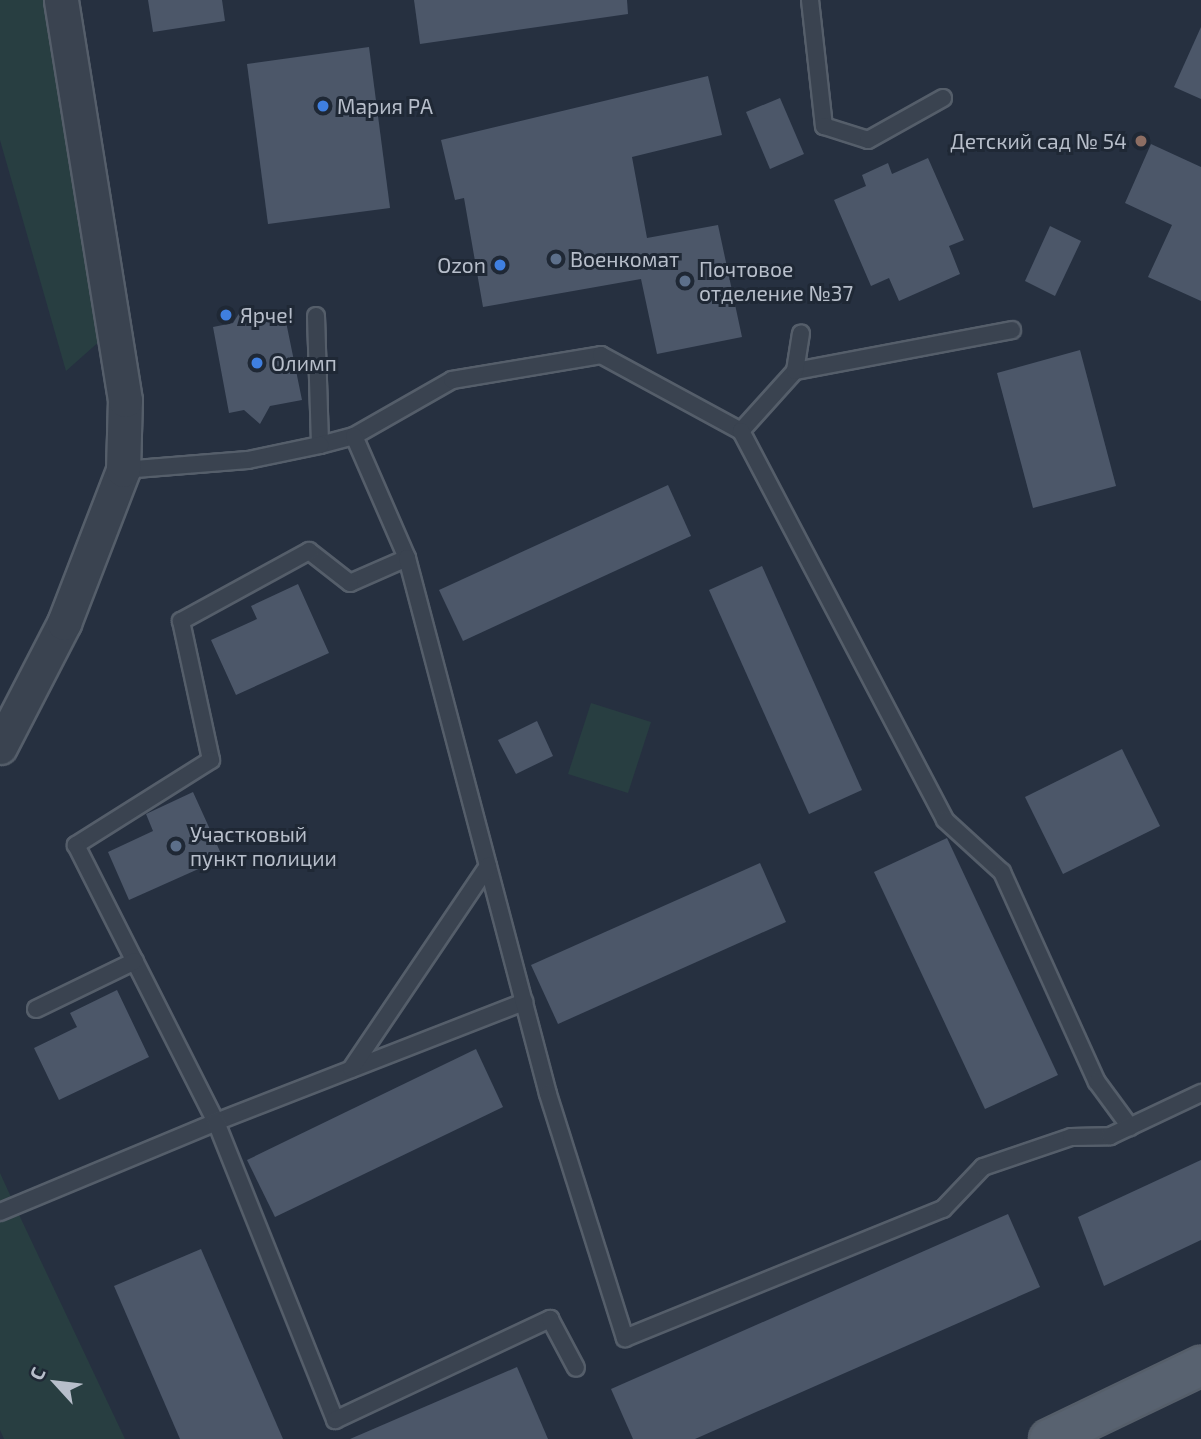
<!DOCTYPE html>
<html>
<head>
<meta charset="utf-8">
<style>
	body { margin:0 }
	#map { position:relative; width:1201px; height:1439px; overflow:hidden; background:#263040; font-family:"Exo 2",sans-serif }
	div>[style] { position:absolute }
	.green>* { inset:0; background:#283e41 }
	.building>* { inset:0; background:#4c5769 }
	.roads { filter:drop-shadow(2px 0 #555e6a) drop-shadow(-2px 0 #555e6a) drop-shadow(0 2px #555e6a) drop-shadow(0 -2px #555e6a) }
	.service>* { height:16px; margin:-8px; padding:0 8px; transform-origin:8px; border-radius:8px; background:#3a4350 }
	.minor>* { height:33px; margin:-16.5px; padding:0 16.5px; transform-origin:16.5px; border-radius:16.5px; background:#3a4350 }
	.primary>* { height:38px; margin:-19px; padding:0 19px; transform-origin:19px; border-radius:19px; background:#586270 }
	.dots>* { width:19px; height:19px; translate:-50% -50%; box-sizing:border-box; border:4px solid #1f2835; border-radius:50% }
	span { translate:-50% -50%; white-space:nowrap; text-align:center; line-height:1.15; -webkit-text-stroke:6px #1f2835; paint-order:stroke }
	.poi-label { font-size:21px; color:#b7beca }
	.left { translate:0 -50%; text-align:left }
	.right { translate:-100% -50%; text-align:right }
	.north { position:absolute; left:21px; top:1348px; width:70px; height:70px; -webkit-text-stroke:5px #1f2835; paint-order:stroke; rotate:297deg; font-size:19px; font-weight:700; line-height:28px; text-align:center; color:#b7beca }
	.north::after { content:''; display:block; margin:auto; width:24px; height:32px; background:#b7beca; clip-path:polygon(50% 0,100% 100%,50% 72%,0 100%) }
</style>
</head>
<body>
<div id="map">
	<div class="green">
		<i style="clip-path:polygon(0 0,48px 0,102px 339px,66px 371px,0 140px)"></i>
		<i style="clip-path:polygon(591px 703px,651px 722px,628px 793px,568px 774px)"></i>
		<i style="clip-path:polygon(0 1173px,21px 1219px,125px 1439px,4px 1439px,0 1430px)"></i>
	</div>
	<div class="building">
		<i style="clip-path:polygon(148px 0,222px 0,225px 21px,153px 32px)"></i>
		<i style="clip-path:polygon(414px 0,627px 0,628px 14px,420px 44px)"></i>
		<i style="clip-path:polygon(1201px 27px,1201px 99px,1174px 87px)"></i>
		<i style="clip-path:polygon(369px 47px,390px 208px,268px 224px,247px 64px)"></i>
		<i style="clip-path:polygon(708px 76px,722px 135px,632px 157px,647px 238px,718px 225px,742px 337px,657px 354px,641px 279px,483px 307px,464px 198px,455px 200px,441px 140px)"></i>
		<i style="clip-path:polygon(780px 98px,804px 154px,770px 169px,746px 112px)"></i>
		<i style="clip-path:polygon(1151px 144px,1201px 167px,1201px 301px,1148px 277px,1172px 225px,1125px 203px)"></i>
		<i style="clip-path:polygon(928px 158px,964px 240px,949px 246px,960px 274px,899px 301px,889px 278px,871px 286px,834px 200px,866px 186px,862px 175px,888px 163px,892px 174px)"></i>
		<i style="clip-path:polygon(1050px 226px,1081px 241px,1055px 296px,1025px 281px)"></i>
		<i style="clip-path:polygon(243px 307px,261px 317px,284px 312px,302px 400px,270px 406px,260px 424px,244px 410px,229px 413px,213px 327px,233px 323px)"></i>
		<i style="clip-path:polygon(1080px 350px,1116px 486px,1033px 508px,997px 373px)"></i>
		<i style="clip-path:polygon(668px 485px,691px 536px,463px 641px,439px 590px)"></i>
		<i style="clip-path:polygon(762px 566px,862px 790px,809px 814px,709px 590px)"></i>
		<i style="clip-path:polygon(298px 584px,329px 653px,236px 695px,211px 640px,257px 619px,251px 606px)"></i>
		<i style="clip-path:polygon(537px 721px,553px 756px,516px 774px,498px 740px)"></i>
		<i style="clip-path:polygon(1122px 749px,1160px 826px,1063px 874px,1025px 797px)"></i>
		<i style="clip-path:polygon(193px 792px,223px 858px,129px 900px,108px 852px,153px 831px,146px 814px)"></i>
		<i style="clip-path:polygon(947px 838px,1058px 1075px,985px 1109px,874px 872px)"></i>
		<i style="clip-path:polygon(760px 863px,786px 922px,558px 1024px,531px 965px)"></i>
		<i style="clip-path:polygon(117px 990px,149px 1057px,59px 1100px,34px 1048px,77px 1027px,70px 1013px)"></i>
		<i style="clip-path:polygon(476px 1049px,503px 1107px,275px 1217px,247px 1160px)"></i>
		<i style="clip-path:polygon(1201px 1160px,1201px 1240px,1104px 1286px,1078px 1217px)"></i>
		<i style="clip-path:polygon(1008px 1214px,1040px 1287px,695px 1439px,633px 1439px,611px 1389px)"></i>
		<i style="clip-path:polygon(201px 1249px,283px 1439px,180px 1439px,114px 1286px)"></i>
		<i style="clip-path:polygon(517px 1367px,548px 1439px,350px 1439px)"></i>
	</div>
	<div class="roads">
		<div class="service">
			<i style="left:810px;top:0;width:127px;rotate:83.7deg"></i>
			<i style="left:824px;top:126px;width:46px;rotate:17.7deg"></i>
			<i style="left:868px;top:140px;width:86px;rotate:-29.2deg"></i>
			<i style="left:316px;top:316px;width:129px;rotate:88.2deg"></i>
			<i style="left:320px;top:445px;width:35px;rotate:-15deg"></i>
			<i style="left:354px;top:436px;width:113px;rotate:-29.7deg"></i>
			<i style="left:452px;top:380px;width:151px;rotate:-9.5deg"></i>
			<i style="left:601px;top:355px;width:159px;rotate:28.5deg"></i>
			<i style="left:1012px;top:330px;width:221px;rotate:169.3deg"></i>
			<i style="left:795px;top:371px;width:81px;rotate:132deg"></i>
			<i style="left:741px;top:431px;width:439px;rotate:62.3deg"></i>
			<i style="left:945px;top:820px;width:77px;rotate:42.4deg"></i>
			<i style="left:1002px;top:872px;width:230px;rotate:65.7deg"></i>
			<i style="left:1097px;top:1082px;width:56px;rotate:53.7deg"></i>
			<i style="left:795px;top:371px;width:38px;rotate:-81deg"></i>
			<i style="left:354px;top:436px;width:133px;rotate:66.5deg"></i>
			<i style="left:407px;top:558px;width:62px;rotate:156.3deg"></i>
			<i style="left:350px;top:583px;width:52px;rotate:-142deg"></i>
			<i style="left:309px;top:551px;width:146px;rotate:151.3deg"></i>
			<i style="left:181px;top:621px;width:142px;rotate:77.8deg"></i>
			<i style="left:211px;top:760px;width:160px;rotate:147.8deg"></i>
			<i style="left:76px;top:845px;width:310px;rotate:63.2deg"></i>
			<i style="left:216px;top:1122px;width:331px;rotate:-21.3deg"></i>
			<i style="left:123px;top:470px;width:125px;rotate:-4.6deg"></i>
			<i style="left:248px;top:460px;width:74px;rotate:-11.8deg"></i>
			<i style="left:407px;top:558px;width:554px;rotate:75.26deg"></i>
			<i style="left:548px;top:1094px;width:256px;rotate:72.5deg"></i>
			<i style="left:625px;top:1338px;width:343px;rotate:-22.1deg"></i>
			<i style="left:943px;top:1209px;width:58px;rotate:-46.4deg"></i>
			<i style="left:983px;top:1167px;width:93px;rotate:-18.8deg"></i>
			<i style="left:1071px;top:1137px;width:39px;rotate:-1deg"></i>
			<i style="left:1110px;top:1136px;width:101px;rotate:-25.3deg"></i>
			<i style="left:36px;top:1009px;width:110px;rotate:-25.9deg"></i>
			<i style="left:351px;top:1069px;width:245px;rotate:-56deg"></i>
			<i style="left:0;top:1212px;width:234px;rotate:-22.6deg"></i>
			<i style="left:216px;top:1122px;width:321px;rotate:68.2deg"></i>
			<i style="left:335px;top:1420px;width:238px;rotate:-25.2deg"></i>
			<i style="left:550px;top:1319px;width:55px;rotate:62deg"></i>
		</div>
		<div class="minor">
			<i style="left:0;top:747px;width:140px;rotate:-62.7deg"></i>
			<i style="left:64px;top:623px;width:164px;rotate:-68.9deg"></i>
			<i style="left:123px;top:470px;width:70px;rotate:-88.4deg"></i>
			<i style="left:125px;top:400px;width:405px;rotate:-99.1deg"></i>
		</div>
		<div class="primary">
			<i style="left:1049px;top:1439px;width:169px;rotate:-25.7deg"></i>
		</div>
	</div>
	<div class="dots">
		<i style="left:323px;top:106px;background:#3f7fe0"></i>
		<i style="left:1141px;top:141px;background:#8d6e63"></i>
		<i style="left:556px;top:259px;background:#5c6f8a"></i>
		<i style="left:500px;top:265px;background:#3f7fe0"></i>
		<i style="left:685px;top:281px;background:#5c6f8a"></i>
		<i style="left:226px;top:315px;background:#3f7fe0"></i>
		<i style="left:257px;top:363px;background:#3f7fe0"></i>
		<i style="left:176px;top:846px;background:#5c6f8a"></i>
	</div>
	<div class="poi-label">
		<span class="left" style="left:337px;top:106px">Мария РА</span>
		<span class="right" style="left:1127px;top:141px">Детский сад № 54</span>
		<span class="left" style="left:570px;top:259px">Военкомат</span>
		<span class="right" style="left:486px;top:265px">Ozon</span>
		<span class="left" style="left:699px;top:281px">Почтовое<br>отделение №37</span>
		<span class="left" style="left:240px;top:315px">Ярче!</span>
		<span class="left" style="left:271px;top:363px">Олимп</span>
		<span class="left" style="left:190px;top:846px">Участковый<br>пункт полиции</span>
	</div>
	<div class="north">С</div>
</div>
</body>
</html>
